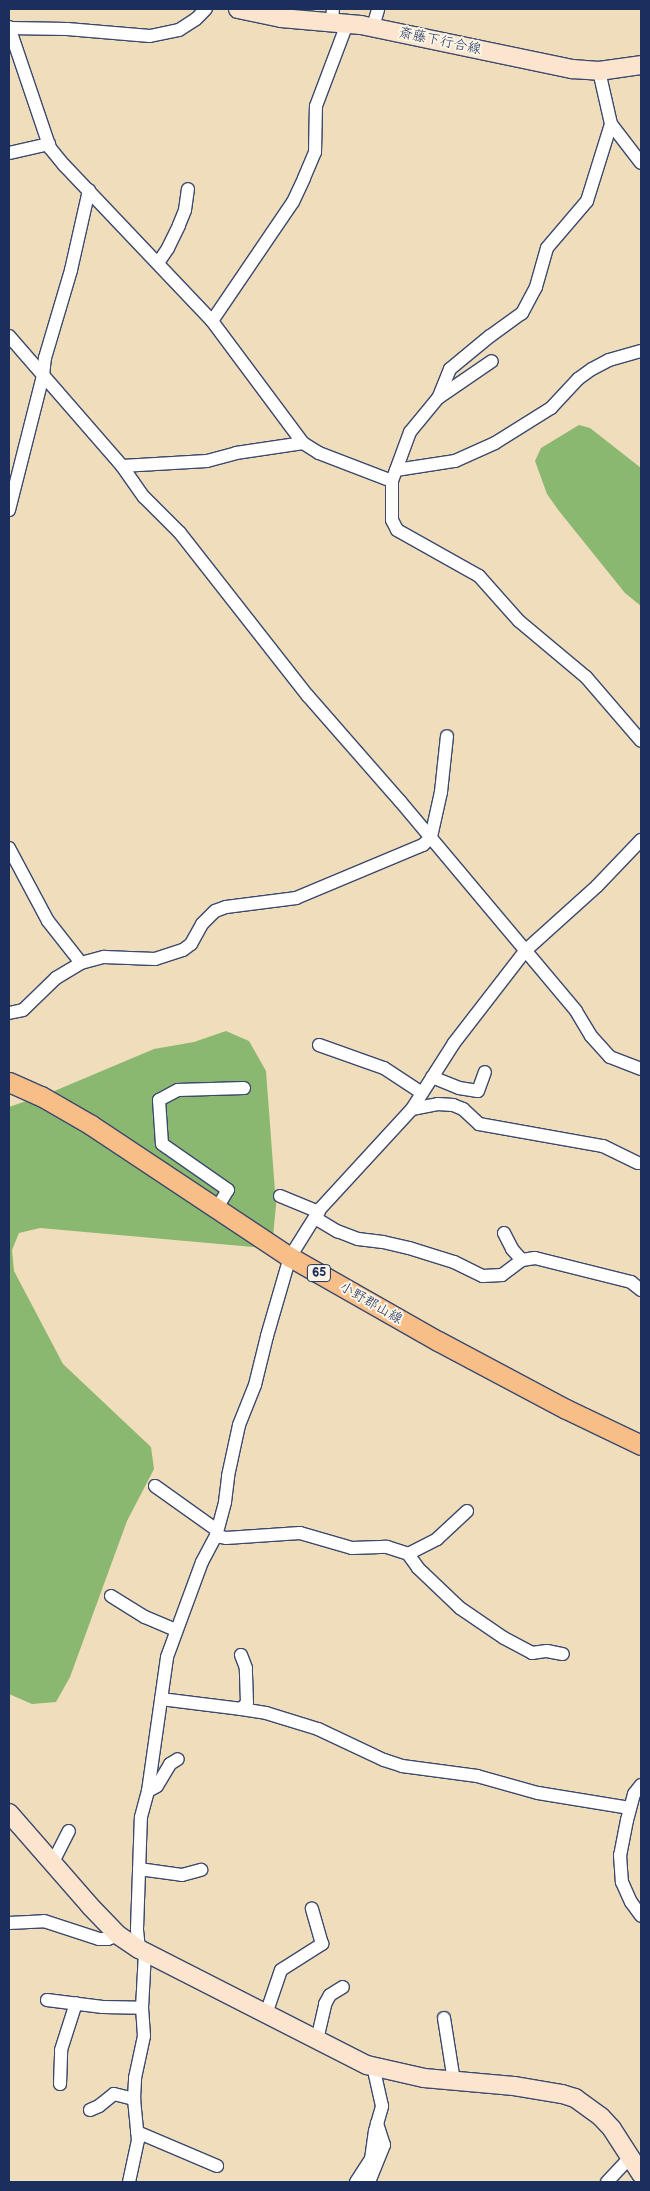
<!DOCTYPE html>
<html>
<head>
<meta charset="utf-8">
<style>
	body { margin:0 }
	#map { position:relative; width:650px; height:2191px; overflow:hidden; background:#efddbb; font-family:"Balsamiq Sans","Klee One",sans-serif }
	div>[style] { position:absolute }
	.forest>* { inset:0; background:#8bb870 }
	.roads { filter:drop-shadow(1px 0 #3b496c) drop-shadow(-1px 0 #3b496c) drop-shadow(0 1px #3b496c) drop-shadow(0 -1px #3b496c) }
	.street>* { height:12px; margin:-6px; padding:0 6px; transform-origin:6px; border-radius:6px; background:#fff }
	.secondary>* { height:18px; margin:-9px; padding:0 9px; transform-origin:9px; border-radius:9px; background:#fce5cf }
	.primary>* { height:19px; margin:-9.5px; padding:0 9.5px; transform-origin:9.5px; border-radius:9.5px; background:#f7be88 }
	span { translate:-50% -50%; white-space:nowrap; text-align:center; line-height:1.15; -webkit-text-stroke:4px #fcf5e5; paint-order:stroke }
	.shield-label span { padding:1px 4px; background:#fcf5e5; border:1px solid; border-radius:4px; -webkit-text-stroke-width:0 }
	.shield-label { font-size:12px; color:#1b2f5e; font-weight:700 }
	.street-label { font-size:14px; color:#1b2f5e }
	.frame { position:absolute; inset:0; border:10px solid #1b2f5e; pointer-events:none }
</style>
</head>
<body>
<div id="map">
	<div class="forest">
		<i style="clip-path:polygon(579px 425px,590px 428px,641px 468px,641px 606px,625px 593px,559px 511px,547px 494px,535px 461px,541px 448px)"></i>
		<i style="clip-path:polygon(226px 1031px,249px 1041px,266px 1071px,276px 1205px,273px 1237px,263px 1248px,40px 1228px,19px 1233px,12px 1250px,14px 1271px,63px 1364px,151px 1447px,154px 1469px,127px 1521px,70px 1677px,56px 1702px,32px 1704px,9px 1694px,9px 1107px,52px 1092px,154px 1049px,194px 1042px)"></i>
	</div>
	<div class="roads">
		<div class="street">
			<i style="left:332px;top:22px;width:13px;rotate:-86deg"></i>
			<i style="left:9px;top:27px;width:128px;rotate:71.3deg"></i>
			<i style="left:50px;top:148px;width:22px;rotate:51deg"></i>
			<i style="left:64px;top:165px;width:215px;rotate:46.5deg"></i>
			<i style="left:212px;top:321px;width:152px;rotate:53.3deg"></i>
			<i style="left:303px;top:443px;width:19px;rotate:32deg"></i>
			<i style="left:319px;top:453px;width:78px;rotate:21deg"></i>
			<i style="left:373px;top:27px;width:19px;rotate:-74deg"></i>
			<i style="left:9px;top:28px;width:58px;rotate:1deg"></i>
			<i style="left:67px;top:29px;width:83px;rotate:4.8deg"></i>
			<i style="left:150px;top:36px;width:30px;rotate:-12deg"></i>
			<i style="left:179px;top:30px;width:20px;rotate:-33deg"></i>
			<i style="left:196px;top:19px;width:14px;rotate:-45deg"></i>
			<i style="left:599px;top:71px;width:54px;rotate:77.2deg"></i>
			<i style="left:611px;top:124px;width:49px;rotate:52.4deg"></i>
			<i style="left:611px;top:124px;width:81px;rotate:107.3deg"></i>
			<i style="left:587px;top:201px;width:62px;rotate:130.4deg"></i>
			<i style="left:547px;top:248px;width:41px;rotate:105.8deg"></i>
			<i style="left:536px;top:287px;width:30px;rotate:118deg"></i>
			<i style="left:522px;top:313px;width:39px;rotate:144deg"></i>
			<i style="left:490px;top:336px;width:52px;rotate:140.5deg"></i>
			<i style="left:450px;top:369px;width:31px;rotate:112deg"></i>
			<i style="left:438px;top:398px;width:44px;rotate:129.5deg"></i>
			<i style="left:410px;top:432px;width:52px;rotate:110.2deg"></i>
			<i style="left:392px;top:481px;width:39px;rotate:90deg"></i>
			<i style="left:392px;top:520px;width:11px;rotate:63deg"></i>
			<i style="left:397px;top:530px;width:94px;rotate:29.3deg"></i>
			<i style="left:479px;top:576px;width:60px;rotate:48.4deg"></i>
			<i style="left:519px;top:621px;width:87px;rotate:39.9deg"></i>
			<i style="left:586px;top:677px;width:84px;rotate:49.3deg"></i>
			<i style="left:9px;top:153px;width:41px;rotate:-12.7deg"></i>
			<i style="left:158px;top:263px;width:18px;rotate:-56deg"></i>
			<i style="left:168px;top:248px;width:25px;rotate:-64deg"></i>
			<i style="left:179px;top:225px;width:16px;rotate:-68deg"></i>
			<i style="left:185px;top:210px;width:21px;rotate:-82deg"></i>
			<i style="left:212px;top:321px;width:144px;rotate:-55.8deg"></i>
			<i style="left:293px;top:202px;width:26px;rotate:-65deg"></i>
			<i style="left:304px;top:178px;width:28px;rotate:-67deg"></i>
			<i style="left:315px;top:152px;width:46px;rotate:-88.8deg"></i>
			<i style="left:316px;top:106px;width:88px;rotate:-69.3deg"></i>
			<i style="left:9px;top:336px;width:172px;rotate:49deg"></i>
			<i style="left:122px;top:466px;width:38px;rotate:55deg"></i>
			<i style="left:144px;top:497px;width:51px;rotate:45deg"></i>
			<i style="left:180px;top:533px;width:207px;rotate:51.9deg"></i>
			<i style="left:308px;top:696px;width:140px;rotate:48.8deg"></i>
			<i style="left:400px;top:801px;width:274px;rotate:50deg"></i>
			<i style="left:576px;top:1011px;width:29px;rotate:59deg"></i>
			<i style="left:591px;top:1036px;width:28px;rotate:48deg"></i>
			<i style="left:610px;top:1057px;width:33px;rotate:21deg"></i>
			<i style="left:438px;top:398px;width:65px;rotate:-34.4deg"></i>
			<i style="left:122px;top:466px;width:85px;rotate:-3.4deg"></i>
			<i style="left:207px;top:461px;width:30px;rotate:-15deg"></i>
			<i style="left:236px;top:453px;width:68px;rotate:-8.5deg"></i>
			<i style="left:396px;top:470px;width:60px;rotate:-8.7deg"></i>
			<i style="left:455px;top:461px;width:44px;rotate:-24.2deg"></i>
			<i style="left:495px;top:443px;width:66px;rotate:-32deg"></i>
			<i style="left:551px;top:408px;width:40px;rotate:-47deg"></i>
			<i style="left:578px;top:379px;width:17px;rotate:-36deg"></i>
			<i style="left:592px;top:369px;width:19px;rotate:-28deg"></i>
			<i style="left:609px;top:360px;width:33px;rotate:-16deg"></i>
			<i style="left:9px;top:510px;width:138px;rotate:-75.8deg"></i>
			<i style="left:43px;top:376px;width:18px;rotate:-84deg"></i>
			<i style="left:45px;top:358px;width:92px;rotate:-73.5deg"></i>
			<i style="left:71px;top:270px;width:82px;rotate:-77.3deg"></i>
			<i style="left:9px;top:848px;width:83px;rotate:61.9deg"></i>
			<i style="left:48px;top:921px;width:53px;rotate:51.8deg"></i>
			<i style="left:9px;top:1013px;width:14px;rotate:-12deg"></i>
			<i style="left:23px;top:1010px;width:46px;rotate:-44.1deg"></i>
			<i style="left:56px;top:978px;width:29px;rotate:-31deg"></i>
			<i style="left:81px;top:963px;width:24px;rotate:-15deg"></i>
			<i style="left:104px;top:957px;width:51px;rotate:2.2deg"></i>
			<i style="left:155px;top:959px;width:29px;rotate:-18deg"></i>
			<i style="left:183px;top:950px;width:10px;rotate:-37deg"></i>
			<i style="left:191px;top:944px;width:23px;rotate:-61deg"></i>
			<i style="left:202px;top:924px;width:18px;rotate:-45deg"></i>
			<i style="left:215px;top:911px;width:12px;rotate:-20deg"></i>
			<i style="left:226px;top:907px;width:71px;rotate:-7.3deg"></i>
			<i style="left:296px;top:898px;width:138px;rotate:-22.7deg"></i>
			<i style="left:423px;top:845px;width:11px;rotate:-45deg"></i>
			<i style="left:431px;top:837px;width:46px;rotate:-77.5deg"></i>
			<i style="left:441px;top:792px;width:56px;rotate:-83.9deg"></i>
			<i style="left:319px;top:1045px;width:69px;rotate:19.5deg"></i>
			<i style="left:384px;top:1068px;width:45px;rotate:33.3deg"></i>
			<i style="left:432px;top:1077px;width:29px;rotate:22deg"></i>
			<i style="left:459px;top:1088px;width:19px;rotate:9deg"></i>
			<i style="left:478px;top:1091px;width:20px;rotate:-70deg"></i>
			<i style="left:412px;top:1109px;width:26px;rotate:-11deg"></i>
			<i style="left:438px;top:1104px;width:15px;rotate:4deg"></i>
			<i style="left:453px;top:1105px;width:11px;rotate:22deg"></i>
			<i style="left:463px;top:1109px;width:22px;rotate:43deg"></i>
			<i style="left:479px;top:1124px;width:126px;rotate:10.1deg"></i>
			<i style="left:603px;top:1146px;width:39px;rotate:26deg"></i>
			<i style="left:280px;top:1196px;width:42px;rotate:22.3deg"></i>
			<i style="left:217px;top:1208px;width:21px;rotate:-59deg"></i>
			<i style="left:228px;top:1190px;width:80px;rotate:-145.1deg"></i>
			<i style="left:162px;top:1144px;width:44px;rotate:-93.9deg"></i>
			<i style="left:159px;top:1100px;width:21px;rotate:-28deg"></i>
			<i style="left:178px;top:1090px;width:66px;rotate:-1.7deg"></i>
			<i style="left:315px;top:1218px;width:26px;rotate:31deg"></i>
			<i style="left:337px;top:1231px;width:22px;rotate:21deg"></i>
			<i style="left:358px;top:1239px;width:25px;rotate:7deg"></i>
			<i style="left:383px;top:1242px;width:27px;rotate:13deg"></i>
			<i style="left:409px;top:1248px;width:47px;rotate:17.3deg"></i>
			<i style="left:454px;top:1262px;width:32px;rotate:26deg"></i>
			<i style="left:483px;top:1276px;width:19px;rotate:-3deg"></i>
			<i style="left:502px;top:1275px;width:25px;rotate:-37deg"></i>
			<i style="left:522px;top:1260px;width:13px;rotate:-9deg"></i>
			<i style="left:535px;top:1258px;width:99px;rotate:14deg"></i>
			<i style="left:631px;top:1282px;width:13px;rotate:39deg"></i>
			<i style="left:504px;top:1233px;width:18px;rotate:63deg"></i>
			<i style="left:512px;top:1249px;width:15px;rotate:48deg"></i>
			<i style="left:155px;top:1486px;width:76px;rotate:35.4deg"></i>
			<i style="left:216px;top:1536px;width:10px;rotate:11deg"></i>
			<i style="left:226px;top:1538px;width:74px;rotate:-3.9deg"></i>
			<i style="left:300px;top:1533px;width:54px;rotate:16.1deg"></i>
			<i style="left:352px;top:1548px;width:35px;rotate:-2deg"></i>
			<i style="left:387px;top:1547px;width:22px;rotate:18deg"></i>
			<i style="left:408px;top:1554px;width:33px;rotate:-27deg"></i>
			<i style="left:437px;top:1539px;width:41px;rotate:-43deg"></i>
			<i style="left:408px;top:1554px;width:17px;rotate:54deg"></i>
			<i style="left:418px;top:1568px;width:58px;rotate:43.6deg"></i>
			<i style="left:460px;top:1608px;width:53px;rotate:34.3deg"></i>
			<i style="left:504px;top:1638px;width:32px;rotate:28deg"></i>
			<i style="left:532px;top:1653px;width:15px;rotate:-8deg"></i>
			<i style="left:547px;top:1651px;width:16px;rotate:11deg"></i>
			<i style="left:111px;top:1596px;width:40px;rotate:32deg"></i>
			<i style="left:145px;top:1617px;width:33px;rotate:23deg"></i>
			<i style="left:161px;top:1699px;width:81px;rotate:7.1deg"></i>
			<i style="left:241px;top:1709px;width:8px;rotate:-45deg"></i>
			<i style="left:247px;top:1703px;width:35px;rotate:-92deg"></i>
			<i style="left:246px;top:1668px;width:14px;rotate:-111deg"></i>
			<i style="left:241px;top:1709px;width:25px;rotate:9deg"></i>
			<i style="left:266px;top:1713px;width:54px;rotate:17.1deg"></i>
			<i style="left:318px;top:1729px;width:73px;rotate:25.2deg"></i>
			<i style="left:384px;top:1760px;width:19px;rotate:18deg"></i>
			<i style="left:402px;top:1766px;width:76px;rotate:7.6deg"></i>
			<i style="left:477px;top:1776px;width:63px;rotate:15.6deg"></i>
			<i style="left:538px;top:1793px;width:93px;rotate:9.3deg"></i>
			<i style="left:641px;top:1785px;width:11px;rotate:128deg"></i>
			<i style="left:634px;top:1794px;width:27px;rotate:105deg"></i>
			<i style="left:627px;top:1820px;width:36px;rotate:101deg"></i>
			<i style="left:620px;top:1855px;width:27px;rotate:86deg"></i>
			<i style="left:622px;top:1882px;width:22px;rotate:66deg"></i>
			<i style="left:631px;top:1902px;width:17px;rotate:54deg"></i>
			<i style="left:148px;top:1791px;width:10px;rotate:-29deg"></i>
			<i style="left:157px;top:1786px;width:26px;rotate:-59deg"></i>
			<i style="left:170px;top:1764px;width:9px;rotate:-32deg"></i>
			<i style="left:52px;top:1864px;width:37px;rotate:-63deg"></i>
			<i style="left:139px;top:1869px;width:43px;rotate:7.9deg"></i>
			<i style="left:182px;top:1875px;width:20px;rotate:-15deg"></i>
			<i style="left:9px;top:1923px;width:35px;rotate:-3deg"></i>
			<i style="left:44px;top:1921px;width:58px;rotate:18.1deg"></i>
			<i style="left:99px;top:1939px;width:9px"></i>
			<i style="left:108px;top:1939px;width:11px;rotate:-22deg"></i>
			<i style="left:139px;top:1949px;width:20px;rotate:-96deg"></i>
			<i style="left:137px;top:1929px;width:112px;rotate:-88deg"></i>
			<i style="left:141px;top:1817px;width:27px;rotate:-75deg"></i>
			<i style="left:148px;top:1791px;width:135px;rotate:-81.9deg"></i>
			<i style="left:167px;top:1657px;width:101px;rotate:-69.8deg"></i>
			<i style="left:202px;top:1562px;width:30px;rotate:-62deg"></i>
			<i style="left:216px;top:1536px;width:35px;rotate:-75deg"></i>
			<i style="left:225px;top:1502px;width:26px;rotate:-83deg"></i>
			<i style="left:228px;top:1476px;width:52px;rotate:-77.8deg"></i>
			<i style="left:239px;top:1425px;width:43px;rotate:-68.2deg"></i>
			<i style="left:255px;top:1385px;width:50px;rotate:-76.2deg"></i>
			<i style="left:267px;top:1336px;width:82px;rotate:-73.8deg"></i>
			<i style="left:290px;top:1257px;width:57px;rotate:-58deg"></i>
			<i style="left:320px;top:1209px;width:136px;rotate:-47.4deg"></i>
			<i style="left:412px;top:1109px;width:78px;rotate:-57.5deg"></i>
			<i style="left:454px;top:1043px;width:118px;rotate:-52.3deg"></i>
			<i style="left:526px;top:950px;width:96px;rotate:-42deg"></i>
			<i style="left:597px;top:886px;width:64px;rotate:-46.3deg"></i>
			<i style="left:47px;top:2000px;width:56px;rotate:7.1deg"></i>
			<i style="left:103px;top:2007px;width:39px;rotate:1deg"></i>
			<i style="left:266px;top:2014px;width:46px;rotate:-71.2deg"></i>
			<i style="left:281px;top:1970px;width:49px;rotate:-32.4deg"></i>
			<i style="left:322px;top:1944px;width:37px;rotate:-106deg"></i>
			<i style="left:444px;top:2018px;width:64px;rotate:81deg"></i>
			<i style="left:317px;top:2040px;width:37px;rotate:-77deg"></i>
			<i style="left:325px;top:2004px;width:10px;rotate:-61deg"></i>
			<i style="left:330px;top:1995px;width:15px;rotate:-32deg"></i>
			<i style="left:60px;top:2084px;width:34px;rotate:-88deg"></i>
			<i style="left:61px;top:2050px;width:49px;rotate:-72.3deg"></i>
			<i style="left:90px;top:2110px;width:10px;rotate:-24deg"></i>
			<i style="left:99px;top:2106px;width:19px;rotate:-39deg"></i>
			<i style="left:114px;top:2094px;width:21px;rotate:14deg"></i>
			<i style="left:137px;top:2132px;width:87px;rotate:23deg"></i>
			<i style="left:129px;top:2182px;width:43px;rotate:-77.9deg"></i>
			<i style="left:138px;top:2140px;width:41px;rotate:-95.6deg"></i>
			<i style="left:134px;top:2099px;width:21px;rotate:-87deg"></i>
			<i style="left:135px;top:2078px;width:43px;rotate:-77.9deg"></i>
			<i style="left:144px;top:2036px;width:28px;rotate:-94deg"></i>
			<i style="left:142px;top:2008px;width:56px;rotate:-86.9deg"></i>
			<i style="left:356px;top:2182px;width:27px;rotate:-57deg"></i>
			<i style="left:371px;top:2159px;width:28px;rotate:-82deg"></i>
			<i style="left:375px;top:2131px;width:26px;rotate:-74deg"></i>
			<i style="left:382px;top:2106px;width:41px;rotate:-102.7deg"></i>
			<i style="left:369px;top:2182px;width:40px;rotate:-68deg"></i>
			<i style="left:384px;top:2145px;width:23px;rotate:-108deg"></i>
			<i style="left:607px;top:2182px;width:34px;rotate:-47deg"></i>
		</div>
		<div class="secondary">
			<i style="left:238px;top:9px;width:44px;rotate:11.8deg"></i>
			<i style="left:281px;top:18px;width:80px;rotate:5deg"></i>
			<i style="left:361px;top:25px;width:216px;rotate:11.8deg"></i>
			<i style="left:572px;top:69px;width:27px;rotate:4deg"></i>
			<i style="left:599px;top:71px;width:42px;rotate:-8.1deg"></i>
			<i style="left:9px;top:1813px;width:123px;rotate:48.9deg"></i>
			<i style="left:90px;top:1906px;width:40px;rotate:46deg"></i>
			<i style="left:118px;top:1935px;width:25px;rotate:34deg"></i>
			<i style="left:139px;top:1949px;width:256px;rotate:27deg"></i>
			<i style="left:367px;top:2065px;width:58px;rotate:12.8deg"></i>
			<i style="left:424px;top:2078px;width:90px;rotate:5.1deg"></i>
			<i style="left:514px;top:2086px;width:49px;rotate:9.5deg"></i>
			<i style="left:562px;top:2094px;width:14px;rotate:17deg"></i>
			<i style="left:575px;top:2098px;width:32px;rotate:36deg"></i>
			<i style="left:601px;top:2117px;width:16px;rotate:47deg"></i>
			<i style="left:612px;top:2129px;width:54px;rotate:57.2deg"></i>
		</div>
		<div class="primary">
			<i style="left:9px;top:1082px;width:35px;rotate:24deg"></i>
			<i style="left:41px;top:1096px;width:58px;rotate:30.1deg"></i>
			<i style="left:91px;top:1125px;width:239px;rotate:33.6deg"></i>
			<i style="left:290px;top:1257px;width:170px;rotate:29.6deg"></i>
			<i style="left:438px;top:1341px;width:145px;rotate:28deg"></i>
			<i style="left:566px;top:1409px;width:83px;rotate:25.6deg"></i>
		</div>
	</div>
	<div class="shield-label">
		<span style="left:319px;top:1273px">65</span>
	</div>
	<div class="street-label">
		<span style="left:440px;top:41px;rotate:12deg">斎藤下行合線</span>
		<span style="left:371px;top:1303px;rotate:30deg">小野郡山線</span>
	</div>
	<div class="frame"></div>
</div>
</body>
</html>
